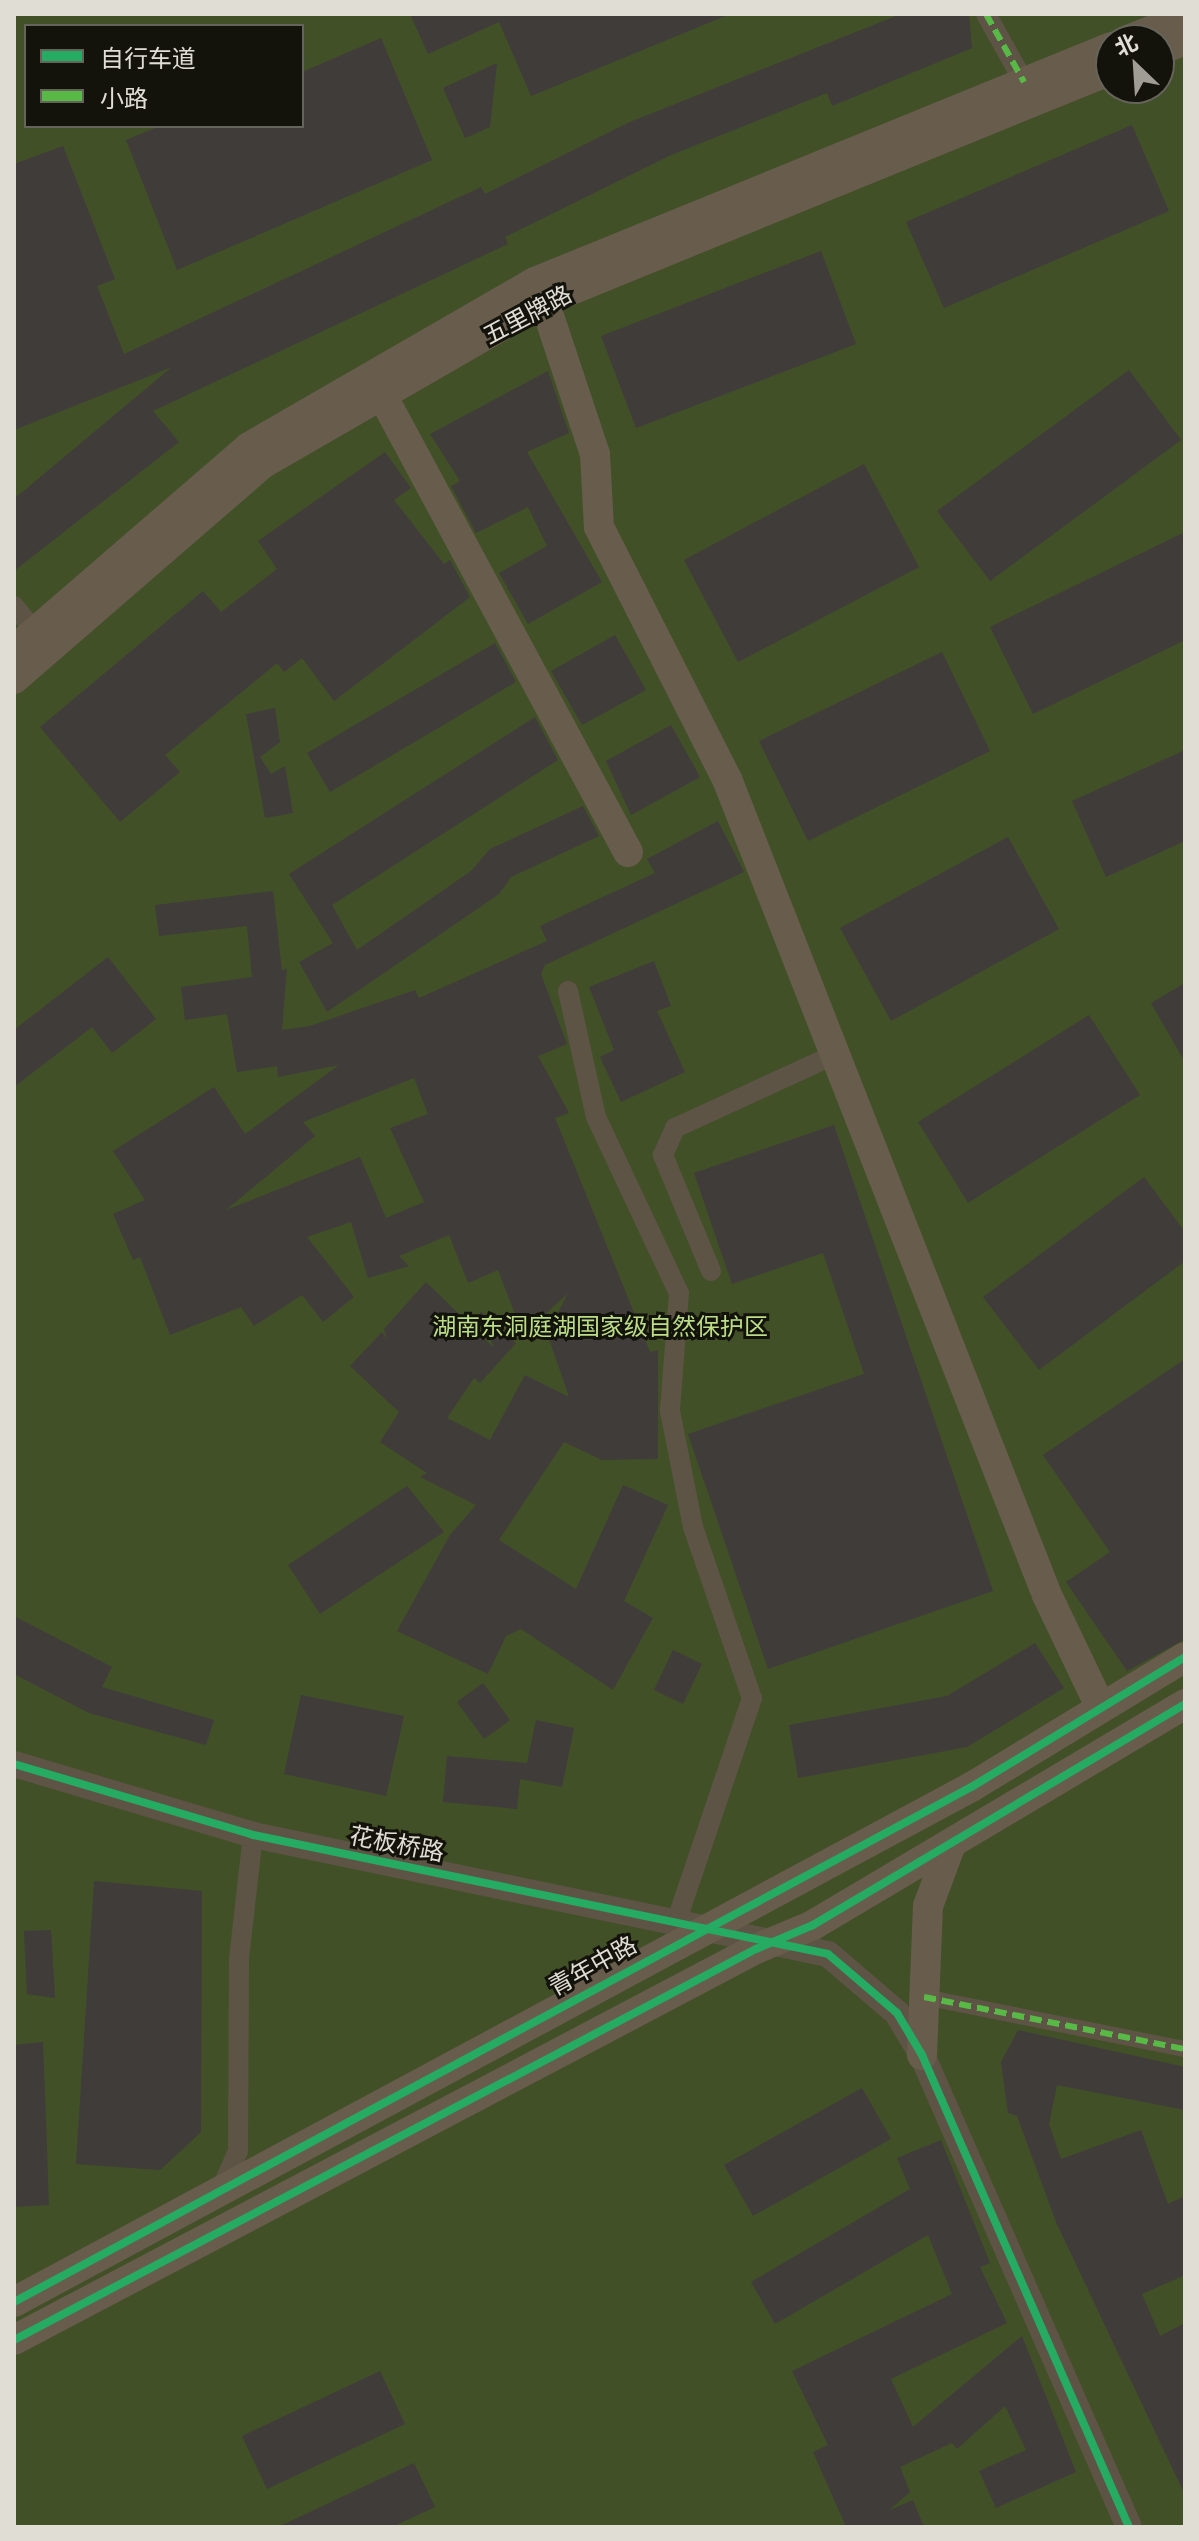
<!DOCTYPE html>
<html>
<head>
<meta charset="utf-8">
<style>
	body { margin:0 }
	#map { position:relative; width:1199px; height:2541px; overflow:hidden; background:#29261e; font-family:"Noto Sans","Noto Sans SC",sans-serif }
	div>[style] { position:absolute }
	.green>* { inset:0; background:#425028 }
	.building>* { inset:0; background:#3f3c3a }
	.pedestrian>* { height:16px; margin:-8px; padding:0 8px; transform-origin:8px; border-radius:8px; background:#5d5446 }
	.minor>* { height:20px; margin:-10px; padding:0 10px; transform-origin:10px; border-radius:10px; background:#5d5446 }
	.tertiary>* { height:26px; margin:-13px; padding:0 13px; transform-origin:13px; border-radius:13px; background:#5d5446 }
	.secondary>* { height:30px; margin:-15px; padding:0 15px; transform-origin:15px; border-radius:15px; background:#685d4c }
	.quiet>* { height:6px; margin-top:-3px; transform-origin:0; background:repeating-linear-gradient(90deg,#58b947 0 12px,transparent 0 18px) }
	.cycleway>* { height:8px; margin:-4px; padding:0 4px; transform-origin:4px; border-radius:4px; background:#26ab63 }
	span { translate:-50% -50%; white-space:nowrap; text-align:center; line-height:1.15; -webkit-text-stroke:6px #13120b; paint-order:stroke }
	.street-label { font-size:24px; color:#e0ded4 }
	.park-label { font-size:24px; color:#badd85 }
	.frame { position:absolute; inset:0; border:16px solid #e0ded4; pointer-events:none }
	.legend { position:absolute; left:24px; top:24px; width:280px; height:104px; box-sizing:border-box; background:#13120b; border:2px solid #65645b; margin:0; padding:10px 14px; list-style:none; font-size:24px; color:#e0ded4 }
	.legend li { display:flex; align-items:center; gap:16px; height:40px }
	.legend b { width:40px; border:2px solid #65645b }
	.north { position:absolute; left:1095px; top:24px; width:80px; height:80px; box-sizing:border-box; background:#13120b; border:2px solid #65645b; border-radius:50%; rotate:335deg; font-size:22px; font-weight:700; line-height:32px; text-align:center; color:#e0ded4 }
	.north::after { content:''; display:block; margin:auto; width:28px; height:36px; background:#a09e94; clip-path:polygon(50% 0,100% 100%,50% 72%,0 100%) }
</style>
</head>
<body>
<div id="map">
	<div class="green">
		<i style="clip-path:polygon(evenodd,14px 14px,1185px 14px,1185px 2527px,14px 2527px,14px 14px,26px 26px,302px 26px,302px 126px,26px 126px,26px 26px,14px 14px,1111px 40px,1159px 40px,1159px 88px,1111px 88px,1111px 40px)"></i>
	</div>
	<div class="building">
		<i style="clip-path:polygon(410px 14px,730px 14px,531px 96px,499px 22px,428px 54px)"></i>
		<i style="clip-path:polygon(901px 14px,969px 14px,972px 48px,832px 106px,827px 93px,671px 155px,505px 237px,508px 244px,153px 411px,179px 442px,14px 571px,14px 499px,172px 367px,14px 430px,14px 164px,63px 146px,115px 279px,97px 286px,124px 354px,481px 187px,485px 194px,630px 122px)"></i>
		<i style="clip-path:polygon(381px 38px,432px 160px,177px 270px,126px 140px,160px 126px,302px 126px,302px 72px)"></i>
		<i style="clip-path:polygon(497px 63px,490px 127px,465px 138px,443px 88px)"></i>
		<i style="clip-path:polygon(1132px 125px,1169px 211px,944px 308px,906px 222px)"></i>
		<i style="clip-path:polygon(821px 251px,856px 344px,636px 428px,601px 336px)"></i>
		<i style="clip-path:polygon(1129px 370px,1181px 440px,990px 581px,937px 511px)"></i>
		<i style="clip-path:polygon(548px 371px,569px 433px,527px 452px,602px 582px,528px 624px,499px 573px,547px 546px,528px 507px,476px 533px,451px 486px,460px 481px,430px 434px)"></i>
		<i style="clip-path:polygon(385px 452px,411px 488px,394px 500px,444px 564px,450px 560px,470px 597px,334px 701px,302px 658px,284px 672px,277px 663px,165px 755px,180px 772px,120px 822px,40px 727px,203px 591px,221px 612px,277px 569px,258px 541px)"></i>
		<i style="clip-path:polygon(864px 464px,919px 567px,738px 662px,684px 560px)"></i>
		<i style="clip-path:polygon(1185px 532px,1185px 640px,1033px 714px,990px 627px)"></i>
		<i style="clip-path:polygon(615px 635px,646px 690px,582px 725px,551px 671px)"></i>
		<i style="clip-path:polygon(495px 643px,516px 682px,330px 792px,307px 753px)"></i>
		<i style="clip-path:polygon(942px 652px,990px 751px,808px 841px,759px 741px)"></i>
		<i style="clip-path:polygon(275px 708px,280px 742px,260px 757px,271px 774px,285px 766px,293px 813px,265px 818px,246px 714px)"></i>
		<i style="clip-path:polygon(535px 717px,558px 760px,332px 905px,357px 950px,471px 871px,490px 849px,583px 806px,599px 836px,511px 877px,499px 894px,327px 1012px,299px 962px,333px 943px,289px 874px)"></i>
		<i style="clip-path:polygon(671px 725px,700px 777px,631px 815px,606px 761px)"></i>
		<i style="clip-path:polygon(1185px 750px,1185px 841px,1106px 877px,1072px 801px)"></i>
		<i style="clip-path:polygon(evenodd,718px 821px,744px 872px,545px 965px,541px 974px,567px 1044px,538px 1056px,569px 1113px,555px 1118px,650px 1352px,658px 1350px,658px 1459px,602px 1460px,564px 1442px,499px 1540px,576px 1589px,623px 1485px,668px 1505px,624px 1601px,653px 1618px,613px 1690px,521px 1629px,506px 1636px,488px 1674px,397px 1631px,450px 1535px,476px 1505px,420px 1477px,427px 1473px,380px 1442px,399px 1412px,350px 1366px,382px 1332px,387px 1339px,384px 1329px,426px 1282px,494px 1348px,479px 1310px,516px 1343px,480px 1383px,474px 1378px,447px 1418px,490px 1440px,525px 1375px,569px 1397px,547px 1333px,568px 1293px,523px 1335px,498px 1270px,468px 1283px,449px 1235px,399px 1256px,409px 1266px,368px 1278px,351px 1222px,307px 1237px,354px 1297px,323px 1322px,302px 1295px,254px 1326px,241px 1307px,170px 1335px,140px 1257px,133px 1260px,113px 1214px,145px 1200px,113px 1151px,214px 1087px,245px 1134px,339px 1065px,278px 1077px,277px 1066px,237px 1072px,227px 1014px,185px 1020px,181px 987px,252px 977px,247px 926px,159px 936px,155px 905px,273px 891px,282px 971px,287px 968px,282px 1030px,310px 1026px,415px 990px,419px 998px,547px 941px,540px 926px,655px 873px,647px 859px,718px 821px,414px 1078px,428px 1114px,390px 1128px,424px 1202px,386px 1218px,360px 1157px,226px 1210px,315px 1136px,303px 1122px,414px 1078px)"></i>
		<i style="clip-path:polygon(1008px 837px,1059px 929px,891px 1021px,840px 928px)"></i>
		<i style="clip-path:polygon(108px 957px,156px 1019px,112px 1053px,92px 1027px,14px 1087px,14px 1030px)"></i>
		<i style="clip-path:polygon(654px 961px,671px 1006px,657px 1011px,685px 1072px,621px 1102px,600px 1057px,614px 1050px,589px 987px)"></i>
		<i style="clip-path:polygon(1185px 983px,1185px 1062px,1151px 1003px)"></i>
		<i style="clip-path:polygon(1089px 1015px,1140px 1095px,968px 1203px,918px 1122px)"></i>
		<i style="clip-path:polygon(834px 1125px,993px 1591px,768px 1669px,688px 1434px,864px 1374px,823px 1253px,732px 1284px,694px 1173px)"></i>
		<i style="clip-path:polygon(1144px 1177px,1185px 1232px,1185px 1261px,1039px 1370px,983px 1297px)"></i>
		<i style="clip-path:polygon(1185px 1359px,1185px 1639px,1127px 1671px,1066px 1582px,1110px 1552px,1043px 1455px)"></i>
		<i style="clip-path:polygon(407px 1486px,444px 1532px,320px 1614px,288px 1565px)"></i>
		<i style="clip-path:polygon(14px 1616px,112px 1667px,102px 1687px,214px 1720px,206px 1745px,89px 1713px,14px 1674px)"></i>
		<i style="clip-path:polygon(1035px 1643px,1064px 1688px,967px 1747px,798px 1778px,789px 1725px,947px 1696px)"></i>
		<i style="clip-path:polygon(673px 1650px,702px 1664px,683px 1704px,654px 1690px)"></i>
		<i style="clip-path:polygon(483px 1683px,510px 1720px,484px 1739px,457px 1702px)"></i>
		<i style="clip-path:polygon(301px 1695px,404px 1716px,386px 1796px,284px 1774px)"></i>
		<i style="clip-path:polygon(536px 1720px,574px 1728px,562px 1787px,520px 1779px,517px 1809px,443px 1802px,447px 1756px,527px 1763px)"></i>
		<i style="clip-path:polygon(94px 1881px,202px 1891px,201px 2132px,160px 2170px,76px 2164px)"></i>
		<i style="clip-path:polygon(51px 1930px,55px 1998px,27px 1994px,24px 1931px)"></i>
		<i style="clip-path:polygon(1018px 2030px,1185px 2067px,1185px 2110px,1057px 2085px,1049px 2124px,1061px 2159px,1141px 2130px,1168px 2204px,1185px 2196px,1185px 2275px,1142px 2294px,1160px 2336px,1185px 2323px,1185px 2495px,1056px 2222px,1017px 2116px,1008px 2113px,1001px 2062px)"></i>
		<i style="clip-path:polygon(43px 2042px,49px 2205px,14px 2207px,14px 2045px)"></i>
		<i style="clip-path:polygon(862px 2088px,891px 2139px,753px 2216px,724px 2165px)"></i>
		<i style="clip-path:polygon(941px 2140px,990px 2263px,980px 2267px,1007px 2323px,891px 2379px,913px 2427px,1022px 2336px,1076px 2472px,996px 2508px,979px 2471px,1026px 2450px,1005px 2406px,957px 2449px,952px 2443px,900px 2467px,910px 2492px,888px 2511px,913px 2500px,924px 2527px,846px 2527px,813px 2452px,828px 2445px,792px 2371px,952px 2294px,928px 2235px,775px 2324px,751px 2282px,910px 2189px,897px 2158px)"></i>
		<i style="clip-path:polygon(380px 2371px,405px 2424px,267px 2489px,242px 2436px)"></i>
		<i style="clip-path:polygon(414px 2463px,435px 2507px,392px 2527px,278px 2527px)"></i>
	</div>
	<div class="pedestrian">
		<i style="left:924px;top:1997px;width:266px;rotate:11.3deg"></i>
	</div>
	<div class="minor">
		<i style="left:986px;top:14px;width:78px;rotate:60.8deg"></i>
		<i style="left:14px;top:606px;width:44px;rotate:50.5deg"></i>
		<i style="left:568px;top:991px;width:129px;rotate:77.5deg"></i>
		<i style="left:596px;top:1117px;width:195px;rotate:64.8deg"></i>
		<i style="left:679px;top:1293px;width:118px;rotate:94.4deg"></i>
		<i style="left:670px;top:1411px;width:118px;rotate:78.8deg"></i>
		<i style="left:693px;top:1527px;width:181px;rotate:71deg"></i>
		<i style="left:752px;top:1698px;width:233px;rotate:108.7deg"></i>
		<i style="left:711px;top:1271px;width:126px;rotate:-112.5deg"></i>
		<i style="left:663px;top:1155px;width:30px;rotate:-66deg"></i>
		<i style="left:675px;top:1128px;width:177px;rotate:-24.7deg"></i>
		<i style="left:219px;top:2194px;width:47px;rotate:-66.2deg"></i>
		<i style="left:238px;top:2151px;width:192px;rotate:-89.7deg"></i>
		<i style="left:239px;top:1959px;width:125px;rotate:-83.6deg"></i>
	</div>
	<div class="tertiary">
		<i style="left:14px;top:1764px;width:249px;rotate:16.5deg"></i>
		<i style="left:253px;top:1835px;width:587px;rotate:11.69deg"></i>
		<i style="left:828px;top:1954px;width:91px;rotate:40.5deg"></i>
		<i style="left:897px;top:2013px;width:49px;rotate:59.2deg"></i>
		<i style="left:922px;top:2055px;width:515px;rotate:66.32deg"></i>
	</div>
	<div class="secondary">
		<i style="left:1128px;top:40px;width:61px;rotate:-22deg"></i>
		<i style="left:1159px;top:51px;width:28px;rotate:-23deg"></i>
		<i style="left:544px;top:301px;width:161px;rotate:71.6deg"></i>
		<i style="left:595px;top:454px;width:73px;rotate:86.9deg"></i>
		<i style="left:599px;top:527px;width:283px;rotate:63.1deg"></i>
		<i style="left:727px;top:779px;width:877px;rotate:68.59deg"></i>
		<i style="left:1047px;top:1595px;width:125px;rotate:64.5deg"></i>
		<i style="left:382px;top:395px;width:519px;rotate:61.71deg"></i>
		<i style="left:14px;top:650px;width:311px;rotate:-40.8deg"></i>
		<i style="left:249px;top:447px;width:330px;rotate:-30deg"></i>
		<i style="left:535px;top:282px;width:622px;rotate:-22.19deg"></i>
		<i style="left:14px;top:679px;width:328px;rotate:-40.9deg"></i>
		<i style="left:262px;top:464px;width:326px;rotate:-30deg"></i>
		<i style="left:544px;top:301px;width:612px;rotate:-22.17deg"></i>
		<i style="left:922px;top:2055px;width:149px;rotate:-87.7deg"></i>
		<i style="left:928px;top:1906px;width:63px;rotate:-69.6deg"></i>
		<i style="left:14px;top:2302px;width:1089px;rotate:-28.28deg"></i>
		<i style="left:973px;top:1786px;width:248px;rotate:-31.3deg"></i>
		<i style="left:14px;top:2340px;width:839px;rotate:-27.79deg"></i>
		<i style="left:756px;top:1949px;width:62px;rotate:-22.8deg"></i>
		<i style="left:813px;top:1925px;width:433px;rotate:-30.7deg"></i>
	</div>
	<div class="quiet">
		<i style="left:986px;top:14px;width:78px;rotate:60.8deg"></i>
		<i style="left:924px;top:1997px;width:266px;rotate:11.3deg"></i>
	</div>
	<div class="cycleway">
		<i style="left:14px;top:1764px;width:249px;rotate:16.5deg"></i>
		<i style="left:253px;top:1835px;width:587px;rotate:11.69deg"></i>
		<i style="left:828px;top:1954px;width:91px;rotate:40.5deg"></i>
		<i style="left:897px;top:2013px;width:49px;rotate:59.2deg"></i>
		<i style="left:922px;top:2055px;width:515px;rotate:66.32deg"></i>
		<i style="left:14px;top:2302px;width:1089px;rotate:-28.28deg"></i>
		<i style="left:973px;top:1786px;width:248px;rotate:-31.3deg"></i>
		<i style="left:14px;top:2340px;width:839px;rotate:-27.79deg"></i>
		<i style="left:756px;top:1949px;width:62px;rotate:-22.8deg"></i>
		<i style="left:813px;top:1925px;width:433px;rotate:-30.7deg"></i>
	</div>
	<div class="street-label">
		<span style="left:527px;top:314px;rotate:-28deg">五里牌路</span>
		<span style="left:397px;top:1843px;rotate:11deg">花板桥路</span>
		<span style="left:592px;top:1965px;rotate:-29deg">青年中路</span>
	</div>
	<div class="park-label">
		<span style="left:600px;top:1326px">湖南东洞庭湖国家级自然保护区</span>
	</div>
	<div class="frame"></div>
	<ul class="legend">
	<li><b style="height:10px;background:#26ab63"></b>自行车道</li>
	<li><b style="height:10px;background:#58b947"></b>小路</li>
	</ul>
	<div class="north">北</div>
</div>
</body>
</html>
